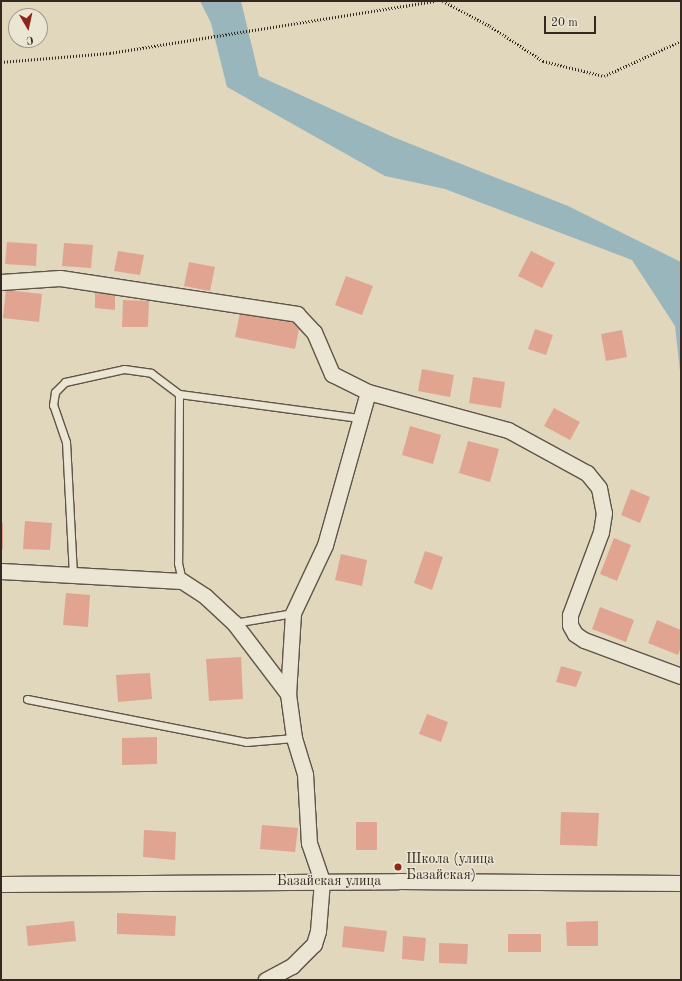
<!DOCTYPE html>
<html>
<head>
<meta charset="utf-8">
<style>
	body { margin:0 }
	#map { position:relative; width:682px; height:981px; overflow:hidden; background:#e0d7bc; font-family:"Old Standard TT",serif }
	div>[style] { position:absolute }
	.water>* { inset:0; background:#9ab6bd }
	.building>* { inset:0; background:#e1a490 }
	.path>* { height:2.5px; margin-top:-1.25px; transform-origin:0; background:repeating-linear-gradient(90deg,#352821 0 1px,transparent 0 3px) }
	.roads { filter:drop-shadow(1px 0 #605448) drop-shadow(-1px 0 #605448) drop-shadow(0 1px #605448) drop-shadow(0 -1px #605448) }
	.lane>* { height:7px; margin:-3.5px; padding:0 3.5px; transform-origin:3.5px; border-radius:3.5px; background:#ebe5d3 }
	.street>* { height:15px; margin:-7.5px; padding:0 7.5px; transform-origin:7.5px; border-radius:7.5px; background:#ebe5d3 }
	.dots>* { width:11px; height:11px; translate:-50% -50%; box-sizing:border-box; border:2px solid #ebe5d3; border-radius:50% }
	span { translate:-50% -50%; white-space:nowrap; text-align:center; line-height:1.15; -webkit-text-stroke:3px #ebe5d3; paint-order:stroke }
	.poi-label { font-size:14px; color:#352821 }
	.left { translate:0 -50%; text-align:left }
	.street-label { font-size:14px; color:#352821 }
	.frame { position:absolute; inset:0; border:2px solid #352821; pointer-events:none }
	.north { position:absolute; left:8px; top:8px; width:40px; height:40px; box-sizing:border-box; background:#ebe5d3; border:1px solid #a2998c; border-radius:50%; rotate:171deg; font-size:11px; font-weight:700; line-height:16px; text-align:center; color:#352821 }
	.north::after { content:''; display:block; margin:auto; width:14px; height:18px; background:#8f2418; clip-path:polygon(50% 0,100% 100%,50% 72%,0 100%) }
	.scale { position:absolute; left:544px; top:16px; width:52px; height:18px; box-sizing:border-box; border:2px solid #352821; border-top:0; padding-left:5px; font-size:12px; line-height:14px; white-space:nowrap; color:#352821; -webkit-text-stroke:3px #ebe5d3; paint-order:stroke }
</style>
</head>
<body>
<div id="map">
	<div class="water">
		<i style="clip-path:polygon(200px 1px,241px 1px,259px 76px,393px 137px,568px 206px,681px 262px,681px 380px,675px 326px,632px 260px,445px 189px,385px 176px,227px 87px,211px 23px)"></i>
	</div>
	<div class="building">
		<i style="clip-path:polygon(7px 242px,37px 244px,36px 266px,5px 264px)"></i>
		<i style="clip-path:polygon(64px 243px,93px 245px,91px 268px,62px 266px)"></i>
		<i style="clip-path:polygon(118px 251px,144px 255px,140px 275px,114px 271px)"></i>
		<i style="clip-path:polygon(531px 251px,555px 263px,542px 288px,518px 276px)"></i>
		<i style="clip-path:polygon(189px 262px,215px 267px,210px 291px,184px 286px)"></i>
		<i style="clip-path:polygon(346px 276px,373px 286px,362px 315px,335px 305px)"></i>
		<i style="clip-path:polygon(6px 290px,42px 294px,39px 322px,3px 318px)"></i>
		<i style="clip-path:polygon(95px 291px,115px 293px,115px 310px,95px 308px)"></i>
		<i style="clip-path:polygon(123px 300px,149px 301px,148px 327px,122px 327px)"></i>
		<i style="clip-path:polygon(240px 313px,300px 324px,295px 349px,235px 337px)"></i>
		<i style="clip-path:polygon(535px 329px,553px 335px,546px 355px,528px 349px)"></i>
		<i style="clip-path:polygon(622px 330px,627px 357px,606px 361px,601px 334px)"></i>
		<i style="clip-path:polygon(422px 369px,454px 375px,450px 397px,418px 391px)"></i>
		<i style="clip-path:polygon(473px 377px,505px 382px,501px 408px,469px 403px)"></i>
		<i style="clip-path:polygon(554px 408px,580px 422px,570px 440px,544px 426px)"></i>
		<i style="clip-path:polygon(410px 426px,441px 435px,433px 464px,402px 455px)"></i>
		<i style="clip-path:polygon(468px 441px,499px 449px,490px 482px,459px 473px)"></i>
		<i style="clip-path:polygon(631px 489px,650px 497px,640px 523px,621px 515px)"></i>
		<i style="clip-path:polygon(25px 521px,52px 523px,50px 550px,23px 549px)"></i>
		<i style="clip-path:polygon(1px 523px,3px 523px,3px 549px,1px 549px)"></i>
		<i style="clip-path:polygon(614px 538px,631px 545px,617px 581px,600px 574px)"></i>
		<i style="clip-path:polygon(425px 551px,443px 557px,432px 590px,414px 583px)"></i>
		<i style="clip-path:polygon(341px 554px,367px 560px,362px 586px,335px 580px)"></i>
		<i style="clip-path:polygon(66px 593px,90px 595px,88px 627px,63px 625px)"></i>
		<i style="clip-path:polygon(600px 607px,634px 620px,626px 642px,592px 629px)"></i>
		<i style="clip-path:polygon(657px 620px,681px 630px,681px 647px,678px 655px,648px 643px)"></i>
		<i style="clip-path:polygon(241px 657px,243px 699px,209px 701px,206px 659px)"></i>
		<i style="clip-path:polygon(561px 666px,582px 672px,576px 687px,556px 682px)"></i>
		<i style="clip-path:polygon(150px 673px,152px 699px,118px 702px,116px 675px)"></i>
		<i style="clip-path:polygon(427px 714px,448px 722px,441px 742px,419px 734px)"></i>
		<i style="clip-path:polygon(157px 737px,157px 764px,122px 765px,122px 738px)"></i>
		<i style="clip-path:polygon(561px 812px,599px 813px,597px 846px,560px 845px)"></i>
		<i style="clip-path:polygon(356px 822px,377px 822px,377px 850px,356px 850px)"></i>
		<i style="clip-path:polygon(262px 825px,298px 828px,295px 852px,260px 849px)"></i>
		<i style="clip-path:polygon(144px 830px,176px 832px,175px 860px,143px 857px)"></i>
		<i style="clip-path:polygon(117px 913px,176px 916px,175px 936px,117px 934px)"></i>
		<i style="clip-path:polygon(74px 921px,76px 941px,28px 946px,26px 926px)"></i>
		<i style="clip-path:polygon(598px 921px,598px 946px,567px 946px,566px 922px)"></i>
		<i style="clip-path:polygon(344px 926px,387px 931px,384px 952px,342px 947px)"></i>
		<i style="clip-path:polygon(508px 934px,541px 934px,541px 952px,508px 952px)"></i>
		<i style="clip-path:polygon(403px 936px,426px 938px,424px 961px,402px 959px)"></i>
		<i style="clip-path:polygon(439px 943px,468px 944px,467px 964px,439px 963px)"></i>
	</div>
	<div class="path">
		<i style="left:443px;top:1px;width:53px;rotate:28deg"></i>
		<i style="left:490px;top:26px;width:64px;rotate:33.4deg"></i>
		<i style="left:543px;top:61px;width:63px;rotate:13.8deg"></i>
		<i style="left:604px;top:76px;width:85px;rotate:-24.4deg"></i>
		<i style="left:1px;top:62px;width:109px;rotate:-4.7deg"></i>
		<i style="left:110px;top:53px;width:329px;rotate:-9.1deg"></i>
	</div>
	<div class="roads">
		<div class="lane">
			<i style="left:179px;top:394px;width:182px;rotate:7.6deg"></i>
			<i style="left:73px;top:575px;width:133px;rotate:-93deg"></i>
			<i style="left:66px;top:442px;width:39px;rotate:-109deg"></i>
			<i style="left:53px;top:405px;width:13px;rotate:-81deg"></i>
			<i style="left:55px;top:392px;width:14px;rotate:-45deg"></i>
			<i style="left:65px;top:382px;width:60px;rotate:-12.4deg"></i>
			<i style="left:124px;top:369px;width:27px;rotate:8deg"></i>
			<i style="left:151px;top:373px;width:35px;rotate:37deg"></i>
			<i style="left:179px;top:394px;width:169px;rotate:90.3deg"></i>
			<i style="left:178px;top:563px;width:18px;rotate:77deg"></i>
			<i style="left:234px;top:623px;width:60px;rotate:-9.6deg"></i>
			<i style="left:27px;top:699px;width:223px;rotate:11.1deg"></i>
			<i style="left:246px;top:742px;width:48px;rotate:-4.8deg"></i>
		</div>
		<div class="street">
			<i style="left:1px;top:282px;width:59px;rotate:-3.9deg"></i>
			<i style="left:60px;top:278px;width:240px;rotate:8.6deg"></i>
			<i style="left:297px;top:314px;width:25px;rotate:47deg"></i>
			<i style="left:314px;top:332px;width:46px;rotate:66.8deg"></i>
			<i style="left:332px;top:374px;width:40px;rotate:26.6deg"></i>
			<i style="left:368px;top:392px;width:159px;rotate:105.7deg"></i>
			<i style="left:325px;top:545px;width:75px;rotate:115.2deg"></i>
			<i style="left:293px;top:613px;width:81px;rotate:93.5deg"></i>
			<i style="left:288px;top:694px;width:44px;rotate:82.2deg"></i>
			<i style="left:294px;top:738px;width:38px;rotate:73deg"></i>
			<i style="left:305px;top:774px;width:69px;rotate:86.7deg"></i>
			<i style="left:309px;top:843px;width:40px;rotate:71.1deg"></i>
			<i style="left:322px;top:881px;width:50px;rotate:94.6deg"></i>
			<i style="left:318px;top:931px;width:14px;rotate:107deg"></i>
			<i style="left:314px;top:944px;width:31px;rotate:135deg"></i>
			<i style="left:292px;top:966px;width:30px;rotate:152deg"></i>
			<i style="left:368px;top:392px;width:145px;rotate:15.2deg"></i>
			<i style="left:508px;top:430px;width:90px;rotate:28.6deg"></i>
			<i style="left:587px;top:473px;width:19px;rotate:51deg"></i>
			<i style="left:599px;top:488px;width:25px;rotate:79deg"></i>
			<i style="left:604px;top:513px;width:19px;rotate:99deg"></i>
			<i style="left:601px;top:532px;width:89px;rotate:110.5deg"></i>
			<i style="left:570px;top:615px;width:10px;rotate:90deg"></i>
			<i style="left:570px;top:625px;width:10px;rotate:61deg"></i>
			<i style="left:575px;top:634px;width:11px;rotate:34deg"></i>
			<i style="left:584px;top:640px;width:103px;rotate:20.4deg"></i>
			<i style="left:1px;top:571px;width:181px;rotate:3.2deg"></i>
			<i style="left:182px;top:581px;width:27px;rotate:33deg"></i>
			<i style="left:205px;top:596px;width:40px;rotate:43deg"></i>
			<i style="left:234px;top:623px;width:89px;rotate:52.7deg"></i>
			<i style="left:1px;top:884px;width:397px;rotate:-0.4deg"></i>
			<i style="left:398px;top:881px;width:283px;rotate:0.4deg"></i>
		</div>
	</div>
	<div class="dots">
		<i style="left:398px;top:867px;background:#8f2418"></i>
	</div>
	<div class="poi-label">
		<span class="left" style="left:406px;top:867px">Школа (улица<br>Базайская)</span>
	</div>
	<div class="street-label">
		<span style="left:329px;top:881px">Базайская улица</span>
	</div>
	<div class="frame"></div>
	<div class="north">С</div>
	<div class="scale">20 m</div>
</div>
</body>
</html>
